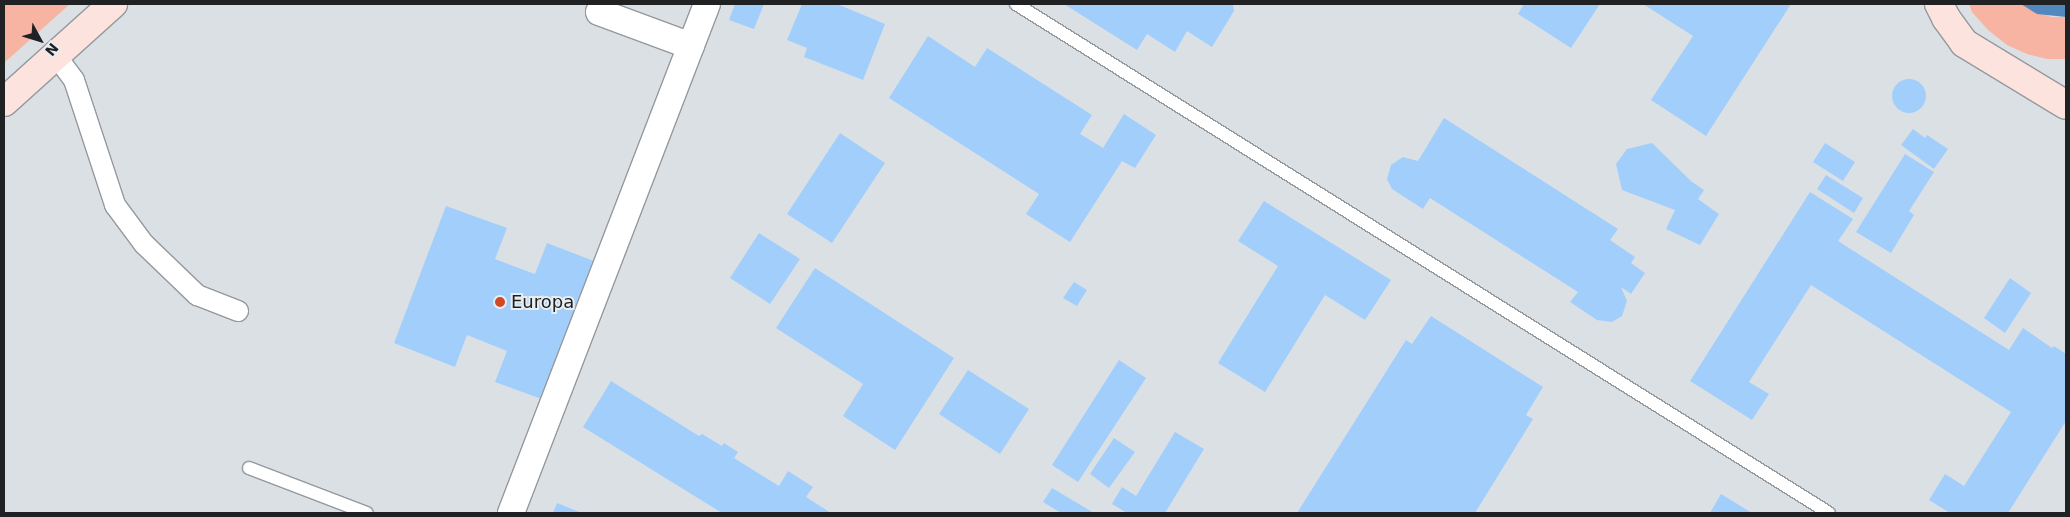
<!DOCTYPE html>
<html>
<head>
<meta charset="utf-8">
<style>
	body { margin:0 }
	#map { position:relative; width:2070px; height:517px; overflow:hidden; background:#dbe0e5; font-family:"DejaVu Sans",sans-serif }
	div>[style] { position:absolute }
	.green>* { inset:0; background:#f7b4a2 }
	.water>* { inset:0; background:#5388be }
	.building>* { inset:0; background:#a2cefc }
	.round { border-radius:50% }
	.roads { filter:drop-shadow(1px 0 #94999e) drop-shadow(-1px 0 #94999e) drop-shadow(0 1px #94999e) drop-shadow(0 -1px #94999e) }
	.service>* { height:12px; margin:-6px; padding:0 6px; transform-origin:6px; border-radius:6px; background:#fff }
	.pedestrian>* { height:20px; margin:-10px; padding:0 10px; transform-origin:10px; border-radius:10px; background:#fff }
	.minor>* { height:26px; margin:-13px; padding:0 13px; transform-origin:13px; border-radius:13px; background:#fff }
	.secondary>* { height:28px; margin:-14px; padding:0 14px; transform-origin:14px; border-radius:14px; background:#fde3dd }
	.dots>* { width:14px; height:14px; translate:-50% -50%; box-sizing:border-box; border:2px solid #e8edf2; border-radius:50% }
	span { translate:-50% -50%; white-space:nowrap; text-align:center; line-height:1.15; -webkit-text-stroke:4px #e8edf2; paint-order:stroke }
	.poi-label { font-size:18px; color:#1f2123 }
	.left { translate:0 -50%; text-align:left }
	.frame { position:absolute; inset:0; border:5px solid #1f2123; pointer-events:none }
	.north { position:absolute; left:15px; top:15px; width:50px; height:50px; -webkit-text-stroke:4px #e8edf2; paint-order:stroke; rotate:129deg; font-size:14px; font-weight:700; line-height:20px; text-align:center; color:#1f2123 }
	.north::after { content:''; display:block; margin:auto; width:18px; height:22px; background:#1f2123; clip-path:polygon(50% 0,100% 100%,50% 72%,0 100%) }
</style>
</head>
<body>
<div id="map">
	<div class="green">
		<i style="clip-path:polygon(4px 4px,70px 4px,4px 63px)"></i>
		<i style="clip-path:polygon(1969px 4px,2021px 4px,2051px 17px,2066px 17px,2066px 59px,2047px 59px,2027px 54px,2007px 45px,1988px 30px,1972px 12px)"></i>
	</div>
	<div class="water">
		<i style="clip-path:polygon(2021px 4px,2066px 4px,2066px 17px,2037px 14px)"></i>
	</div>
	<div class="building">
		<i style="clip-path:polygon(735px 4px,764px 4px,754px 29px,729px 20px)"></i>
		<i style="clip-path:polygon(802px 4px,837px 4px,885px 24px,863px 80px,804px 57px,807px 48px,787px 40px)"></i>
		<i style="clip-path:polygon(1064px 4px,1233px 4px,1234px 11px,1212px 47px,1187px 31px,1175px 52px,1147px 34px,1137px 50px)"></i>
		<i style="clip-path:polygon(1524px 4px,1600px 4px,1571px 48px,1518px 14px)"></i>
		<i style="clip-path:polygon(1643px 4px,1791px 4px,1706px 136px,1651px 100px,1693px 36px)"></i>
		<i style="clip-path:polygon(928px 36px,975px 67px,987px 48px,1092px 115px,1080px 134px,1103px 148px,1124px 114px,1156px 135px,1135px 168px,1122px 161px,1070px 242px,1026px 214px,1039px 194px,889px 98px)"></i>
		<i class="round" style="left:1892px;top:79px;width:34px;height:34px"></i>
		<i style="clip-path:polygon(1444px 118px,1618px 229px,1610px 240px,1635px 257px,1631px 263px,1645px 273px,1631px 294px,1621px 287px,1627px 301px,1622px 316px,1612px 322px,1597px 320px,1570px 302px,1578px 292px,1430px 198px,1423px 209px,1392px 189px,1387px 179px,1391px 165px,1403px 157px,1418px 161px)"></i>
		<i style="clip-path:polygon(1913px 129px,1925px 138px,1927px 135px,1948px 149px,1934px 169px,1901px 145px)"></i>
		<i style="clip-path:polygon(840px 133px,885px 163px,832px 243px,787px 214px)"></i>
		<i style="clip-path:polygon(1652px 143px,1692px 182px,1704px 190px,1698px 199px,1719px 214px,1700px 245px,1666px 229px,1675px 210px,1622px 190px,1616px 164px,1627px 149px)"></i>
		<i style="clip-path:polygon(1825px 143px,1855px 162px,1843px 181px,1813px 162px)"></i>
		<i style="clip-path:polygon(1905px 154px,1934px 172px,1909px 211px,1914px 215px,1891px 253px,1856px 232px)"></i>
		<i style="clip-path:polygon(1826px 175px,1863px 198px,1854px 213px,1817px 189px)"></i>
		<i style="clip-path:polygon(1810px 192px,1853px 219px,1838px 241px,2009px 350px,2023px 328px,2052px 348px,2054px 346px,2066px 354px,2066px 421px,2008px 513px,1950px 513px,1929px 500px,1945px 474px,1964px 486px,2011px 412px,1811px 285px,1749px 382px,1769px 394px,1752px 420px,1690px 381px)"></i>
		<i style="clip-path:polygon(1264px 201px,1391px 280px,1365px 320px,1325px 295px,1265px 392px,1218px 363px,1278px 266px,1238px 241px)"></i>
		<i style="clip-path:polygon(446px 206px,507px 228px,495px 259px,513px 266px,535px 274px,547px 243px,599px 263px,547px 401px,495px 382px,507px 351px,467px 335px,455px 367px,394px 343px)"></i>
		<i style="clip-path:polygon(759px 233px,800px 259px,770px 304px,730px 278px)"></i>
		<i style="clip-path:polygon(815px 268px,954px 358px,895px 450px,843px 416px,863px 384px,776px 328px)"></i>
		<i style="clip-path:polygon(2010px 278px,2031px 293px,2005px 333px,1984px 318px)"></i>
		<i style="clip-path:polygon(1074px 282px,1087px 290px,1077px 306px,1063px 298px)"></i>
		<i style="clip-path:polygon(1431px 316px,1543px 387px,1526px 415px,1533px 419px,1475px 513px,1297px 513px,1406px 340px,1412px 344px)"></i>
		<i style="clip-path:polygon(1119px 360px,1146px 378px,1078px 482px,1052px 465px)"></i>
		<i style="clip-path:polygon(968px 370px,1029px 409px,1000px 454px,939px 414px)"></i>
		<i style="clip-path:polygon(611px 381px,699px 436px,702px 434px,722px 446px,724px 443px,738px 452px,734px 458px,779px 486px,788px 471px,813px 487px,806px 497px,831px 513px,722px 513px,583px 427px)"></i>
		<i style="clip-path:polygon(1175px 432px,1204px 449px,1165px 513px,1127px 513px,1112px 504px,1122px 487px,1136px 496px)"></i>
		<i style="clip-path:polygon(1114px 438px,1135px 452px,1109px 488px,1090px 474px)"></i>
		<i style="clip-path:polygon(1052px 488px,1094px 513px,1061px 513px,1043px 502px)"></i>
		<i style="clip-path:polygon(1721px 494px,1752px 513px,1710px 513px)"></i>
		<i style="clip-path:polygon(557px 503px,582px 513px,553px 513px)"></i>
	</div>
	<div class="roads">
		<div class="service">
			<i style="left:1016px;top:4px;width:959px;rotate:32.05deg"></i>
			<i style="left:249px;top:468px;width:126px;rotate:20.9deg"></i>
		</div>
		<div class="pedestrian">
			<i style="left:56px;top:56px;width:30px;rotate:53deg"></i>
			<i style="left:74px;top:80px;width:132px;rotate:71.8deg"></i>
			<i style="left:115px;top:205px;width:49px;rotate:53.4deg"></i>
			<i style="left:144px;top:244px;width:74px;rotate:43.9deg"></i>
			<i style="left:197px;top:295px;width:44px;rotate:21.3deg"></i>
		</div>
		<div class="minor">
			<i style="left:599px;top:12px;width:98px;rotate:20.3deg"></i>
			<i style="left:511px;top:513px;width:545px;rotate:-68.94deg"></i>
		</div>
		<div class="secondary">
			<i style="left:1939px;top:4px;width:16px;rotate:63deg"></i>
			<i style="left:1946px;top:18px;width:31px;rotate:54deg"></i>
			<i style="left:1964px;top:43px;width:119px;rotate:31.3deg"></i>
			<i style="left:4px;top:102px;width:147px;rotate:-42deg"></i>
		</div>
	</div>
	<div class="dots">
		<i style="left:500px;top:302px;background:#d24824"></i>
	</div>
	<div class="poi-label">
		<span class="left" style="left:511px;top:302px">Europa</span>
	</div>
	<div class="frame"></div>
	<div class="north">N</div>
</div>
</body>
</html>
